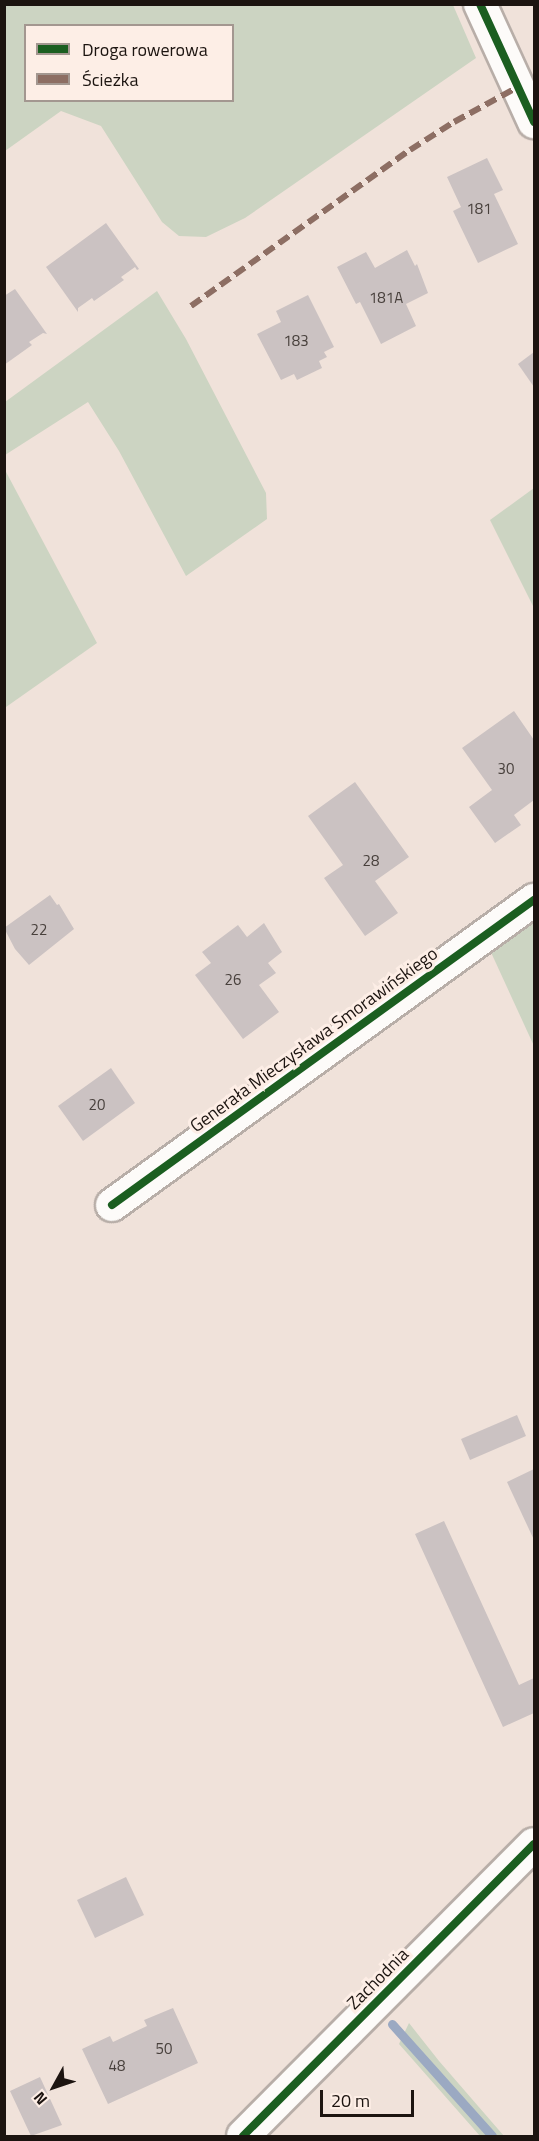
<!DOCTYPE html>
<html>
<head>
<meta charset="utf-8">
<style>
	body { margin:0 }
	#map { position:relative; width:539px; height:2141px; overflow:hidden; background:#f0e2da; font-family:"Titillium Web",sans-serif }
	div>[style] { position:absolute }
	.green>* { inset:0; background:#ccd4c2 }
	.stream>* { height:9px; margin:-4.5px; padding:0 4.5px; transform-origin:4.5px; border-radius:4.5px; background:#9ba9c2 }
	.building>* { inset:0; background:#cbc2c2 }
	.roads { filter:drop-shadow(2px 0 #b8aea8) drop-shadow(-2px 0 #b8aea8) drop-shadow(0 2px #b8aea8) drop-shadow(0 -2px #b8aea8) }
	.minor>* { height:32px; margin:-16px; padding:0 16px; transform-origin:16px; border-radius:16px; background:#fdfbf9 }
	.quiet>* { height:6px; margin-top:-3px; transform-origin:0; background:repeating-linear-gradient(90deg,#8d6e63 0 12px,transparent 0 18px) }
	.cycleway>* { height:8px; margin:-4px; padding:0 4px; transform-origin:4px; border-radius:4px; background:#1b5e20 }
	span { translate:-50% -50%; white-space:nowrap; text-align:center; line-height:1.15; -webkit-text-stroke:6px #fdeee6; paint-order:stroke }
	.number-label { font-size:15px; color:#48403c }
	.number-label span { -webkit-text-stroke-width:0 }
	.street-label { font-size:18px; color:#1c1410 }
	.frame { position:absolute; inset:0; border:6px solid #1c1410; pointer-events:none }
	.legend { position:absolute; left:24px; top:24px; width:210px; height:78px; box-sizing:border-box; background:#fdeee6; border:2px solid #a39790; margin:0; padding:8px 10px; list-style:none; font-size:18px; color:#1c1410 }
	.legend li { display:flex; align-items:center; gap:12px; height:30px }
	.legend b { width:30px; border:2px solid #a39790 }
	.north { position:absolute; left:24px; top:2057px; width:60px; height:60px; -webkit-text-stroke:4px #fdeee6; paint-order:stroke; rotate:230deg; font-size:16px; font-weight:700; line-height:24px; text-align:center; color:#1c1410 }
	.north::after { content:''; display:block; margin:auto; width:21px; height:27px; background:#1c1410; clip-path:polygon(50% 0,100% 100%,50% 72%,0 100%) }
	.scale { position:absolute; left:320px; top:2090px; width:94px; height:27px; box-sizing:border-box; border:3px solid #1c1410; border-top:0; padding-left:8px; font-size:18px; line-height:21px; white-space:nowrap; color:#1c1410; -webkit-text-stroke:4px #fdeee6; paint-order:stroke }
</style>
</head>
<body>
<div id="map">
	<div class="green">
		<i style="clip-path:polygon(evenodd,5px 4px,453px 5px,476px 58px,245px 218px,206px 237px,179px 236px,162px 222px,101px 126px,61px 111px,5px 151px,5px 4px,26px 26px,232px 26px,232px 100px,26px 100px,26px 26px)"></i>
		<i style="clip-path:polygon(157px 291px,186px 339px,266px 493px,267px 519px,186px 576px,119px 451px,88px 402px,5px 455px,5px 402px)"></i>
		<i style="clip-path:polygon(5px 470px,97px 643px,6px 707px,4px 704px)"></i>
		<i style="clip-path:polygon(534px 488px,534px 608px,490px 520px)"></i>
		<i style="clip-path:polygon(534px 917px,534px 1046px,489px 948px)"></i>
		<i style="clip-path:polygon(409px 2023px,439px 2061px,504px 2136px,480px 2136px,399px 2044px)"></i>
	</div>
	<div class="stream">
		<i style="left:392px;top:2024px;width:150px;rotate:48.2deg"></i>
	</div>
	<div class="building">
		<i style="clip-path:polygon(487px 158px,503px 190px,494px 194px,518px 244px,478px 263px,453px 211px,461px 207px,447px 177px)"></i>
		<i style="clip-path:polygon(106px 223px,139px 269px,137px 270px,135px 267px,121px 277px,124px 280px,94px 301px,92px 298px,78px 308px,78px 312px,46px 267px)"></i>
		<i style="clip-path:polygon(407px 250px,415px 266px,417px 264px,428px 293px,406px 304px,416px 326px,381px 344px,360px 302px,356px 304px,337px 267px,366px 252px,375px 268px)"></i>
		<i style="clip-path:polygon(15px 289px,47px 334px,43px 333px,29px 342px,32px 345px,4px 365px,4px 296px)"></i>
		<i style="clip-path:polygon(308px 295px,334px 347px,324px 352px,327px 357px,319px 361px,322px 368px,297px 380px,294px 374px,281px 380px,257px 334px,281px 322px,276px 311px)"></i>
		<i style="clip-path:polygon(534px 352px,534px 387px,518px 364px)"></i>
		<i style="clip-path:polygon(514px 711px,534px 740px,534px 800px,514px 815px,521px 825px,495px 843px,469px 807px,492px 790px,462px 748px)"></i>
		<i style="clip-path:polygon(355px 782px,409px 857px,375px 881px,398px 913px,365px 936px,324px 878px,343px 865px,308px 816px)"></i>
		<i style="clip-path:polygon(50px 895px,57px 905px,59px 904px,74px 929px,29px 965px,15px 949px,4px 928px)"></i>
		<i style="clip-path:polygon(264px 923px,282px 952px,268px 963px,276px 973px,259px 985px,279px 1012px,243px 1039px,195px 975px,211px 963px,202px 952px,238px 925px,247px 937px)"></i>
		<i style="clip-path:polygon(111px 1068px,135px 1103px,83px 1141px,58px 1106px)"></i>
		<i style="clip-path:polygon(517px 1415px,526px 1436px,470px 1460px,461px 1439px)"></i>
		<i style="clip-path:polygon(534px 1469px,534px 1540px,507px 1482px)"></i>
		<i style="clip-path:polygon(444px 1521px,519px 1685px,534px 1678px,534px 1713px,503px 1727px,415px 1534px)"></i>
		<i style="clip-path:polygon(126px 1877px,144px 1915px,95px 1938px,77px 1900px)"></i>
		<i style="clip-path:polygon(173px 2008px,198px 2063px,108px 2104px,82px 2049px,110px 2036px,113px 2042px,147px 2026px,144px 2020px)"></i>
		<i style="clip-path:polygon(40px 2077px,62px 2125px,31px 2136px,10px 2091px)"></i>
	</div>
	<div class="roads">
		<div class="minor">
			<i style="left:480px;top:4px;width:130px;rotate:65.4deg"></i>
			<i style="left:112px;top:1205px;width:521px;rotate:-35.86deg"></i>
			<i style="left:243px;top:2136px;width:412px;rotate:-45.1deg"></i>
		</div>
	</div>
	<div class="quiet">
		<i style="left:191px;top:306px;width:269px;rotate:-35.5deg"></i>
		<i style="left:410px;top:150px;width:52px;rotate:-32.5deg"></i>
		<i style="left:454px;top:122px;width:73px;rotate:-28.7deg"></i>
	</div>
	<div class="cycleway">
		<i style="left:480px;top:4px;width:130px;rotate:65.4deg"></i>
		<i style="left:112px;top:1205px;width:521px;rotate:-35.86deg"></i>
		<i style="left:243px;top:2136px;width:412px;rotate:-45.1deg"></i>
	</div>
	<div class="number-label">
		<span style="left:479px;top:209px">181</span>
		<span style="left:386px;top:298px">181A</span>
		<span style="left:296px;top:341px">183</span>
		<span style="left:506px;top:769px">30</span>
		<span style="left:371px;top:861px">28</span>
		<span style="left:39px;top:930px">22</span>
		<span style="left:233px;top:980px">26</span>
		<span style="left:97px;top:1105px">20</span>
		<span style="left:164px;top:2049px">50</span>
		<span style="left:117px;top:2066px">48</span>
	</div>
	<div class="street-label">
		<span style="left:314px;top:1040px;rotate:-36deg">Generała Mieczysława Smorawińskiego</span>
		<span style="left:378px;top:1979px;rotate:-45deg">Zachodnia</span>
	</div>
	<div class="frame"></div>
	<ul class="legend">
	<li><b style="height:8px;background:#1b5e20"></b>Droga rowerowa</li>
	<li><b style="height:8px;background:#8d6e63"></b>Ścieżka</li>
	</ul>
	<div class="north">N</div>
	<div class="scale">20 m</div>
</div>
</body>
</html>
